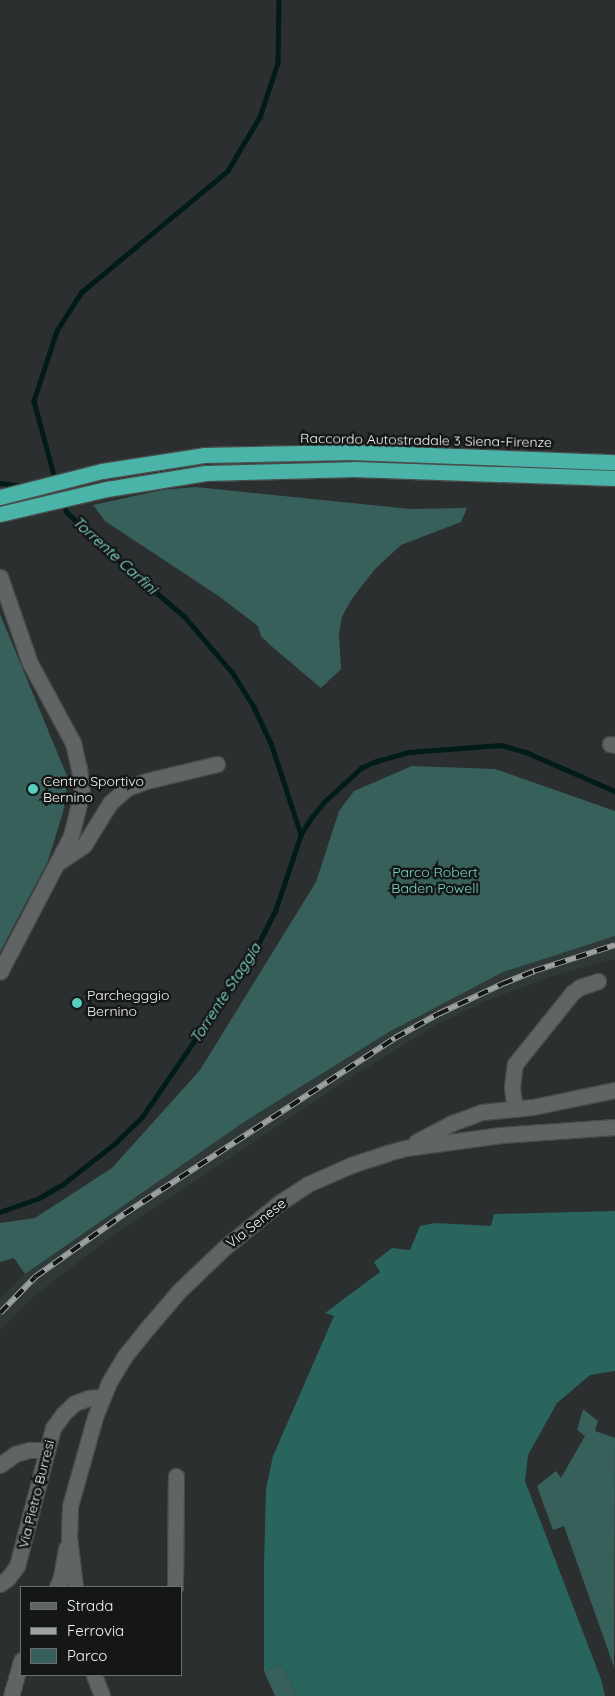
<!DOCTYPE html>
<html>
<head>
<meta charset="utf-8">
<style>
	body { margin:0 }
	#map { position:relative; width:615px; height:1696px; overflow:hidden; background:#2c2f2f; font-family:Quicksand,sans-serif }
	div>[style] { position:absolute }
	.built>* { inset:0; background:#2f3a38 }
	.green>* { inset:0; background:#37605b }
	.forest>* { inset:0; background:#29645d }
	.stream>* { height:4.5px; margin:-2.25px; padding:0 2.25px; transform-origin:2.25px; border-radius:2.25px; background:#001b18 }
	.roads { filter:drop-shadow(1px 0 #4a4c4c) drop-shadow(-1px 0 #4a4c4c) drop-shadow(0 1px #4a4c4c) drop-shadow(0 -1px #4a4c4c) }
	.street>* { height:15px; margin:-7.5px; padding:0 7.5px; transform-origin:7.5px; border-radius:7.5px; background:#606464 }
	.secondary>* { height:15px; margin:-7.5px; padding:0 7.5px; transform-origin:7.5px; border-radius:7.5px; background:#606464 }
	.highway>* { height:15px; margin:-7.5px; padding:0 7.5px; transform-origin:7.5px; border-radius:7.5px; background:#4ab4a8 }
	.rail>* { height:5.5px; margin-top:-2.75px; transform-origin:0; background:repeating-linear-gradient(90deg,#151717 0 11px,#9ea1a1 0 22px); box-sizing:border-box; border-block:1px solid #9ea1a1 }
	.dots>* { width:14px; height:14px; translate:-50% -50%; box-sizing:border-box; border:2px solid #151717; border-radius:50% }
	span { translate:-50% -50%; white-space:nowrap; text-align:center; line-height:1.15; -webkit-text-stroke:5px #151717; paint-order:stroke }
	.street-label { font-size:14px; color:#f3f5f5 }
	.poi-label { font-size:14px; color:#f3f5f5 }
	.left { translate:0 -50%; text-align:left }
	.park-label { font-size:14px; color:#75d4c8 }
	.water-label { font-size:15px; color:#87e6da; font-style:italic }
	.legend { position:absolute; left:20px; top:1586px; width:162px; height:90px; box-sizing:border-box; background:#151717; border:1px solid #6e7070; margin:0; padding:6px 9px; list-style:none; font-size:15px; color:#f3f5f5 }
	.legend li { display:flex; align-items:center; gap:10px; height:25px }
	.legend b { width:25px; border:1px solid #6e7070 }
</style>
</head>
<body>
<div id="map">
	<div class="built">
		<i style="clip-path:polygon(615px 936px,615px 959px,556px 975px,486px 1001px,438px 1024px,361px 1071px,108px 1239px,32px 1298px,0 1330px,0 1298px,25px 1274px,244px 1122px,389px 1032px,503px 972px)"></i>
	</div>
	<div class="green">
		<i style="clip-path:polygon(196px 487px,410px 509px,467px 508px,461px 522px,401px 545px,375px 569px,351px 600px,342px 617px,339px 634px,341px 669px,321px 688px,270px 645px,261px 636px,258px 626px,220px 597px,105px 521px,93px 505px,162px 490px)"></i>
		<i style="clip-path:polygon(0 614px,67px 776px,66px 802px,48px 861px,0 952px)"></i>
		<i style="clip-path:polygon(412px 766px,495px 769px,615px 811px,615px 936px,503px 972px,389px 1032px,244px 1122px,25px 1274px,14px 1258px,0 1262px,0 1223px,35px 1218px,112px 1168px,200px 1070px,316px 882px,339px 811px,354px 791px)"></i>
		<i style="clip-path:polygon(583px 1409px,598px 1421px,595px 1431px,615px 1438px,614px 1667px,564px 1526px,553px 1530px,537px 1486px,556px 1471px,561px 1478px,585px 1436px,577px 1430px)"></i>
		<i style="clip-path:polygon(282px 1665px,297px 1696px,275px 1696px,264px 1671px)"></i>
	</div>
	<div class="forest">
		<i style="clip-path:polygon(615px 1211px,615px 1371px,590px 1375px,557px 1403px,528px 1455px,525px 1481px,601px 1679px,605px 1696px,297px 1696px,282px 1665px,264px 1671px,264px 1567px,266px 1489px,273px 1456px,334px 1316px,325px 1313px,380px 1272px,374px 1262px,392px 1248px,410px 1250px,420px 1226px,435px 1223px,491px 1226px,494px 1214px)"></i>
	</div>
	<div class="stream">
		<i style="left:279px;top:0;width:63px;rotate:90.9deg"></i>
		<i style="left:278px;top:63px;width:57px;rotate:108.4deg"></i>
		<i style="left:260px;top:117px;width:63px;rotate:120.7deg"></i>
		<i style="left:228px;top:171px;width:190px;rotate:140.3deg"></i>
		<i style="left:82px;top:292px;width:46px;rotate:122.7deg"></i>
		<i style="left:57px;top:331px;width:74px;rotate:108.2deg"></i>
		<i style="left:34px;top:401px;width:92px;rotate:74.9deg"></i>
		<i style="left:58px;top:490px;width:24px;rotate:68deg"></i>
		<i style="left:67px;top:512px;width:41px;rotate:45deg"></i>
		<i style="left:96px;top:541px;width:117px;rotate:40.5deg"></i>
		<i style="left:185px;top:617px;width:72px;rotate:49.5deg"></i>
		<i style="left:232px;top:672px;width:41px;rotate:57.8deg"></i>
		<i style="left:254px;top:707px;width:40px;rotate:65deg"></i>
		<i style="left:271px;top:743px;width:96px;rotate:71.8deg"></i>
		<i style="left:0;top:483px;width:21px;rotate:8deg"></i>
		<i style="left:0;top:1212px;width:41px;rotate:-19.7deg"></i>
		<i style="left:39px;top:1198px;width:28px;rotate:-30deg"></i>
		<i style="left:63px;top:1184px;width:63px;rotate:-38deg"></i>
		<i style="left:113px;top:1145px;width:40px;rotate:-44deg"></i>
		<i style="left:142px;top:1117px;width:193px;rotate:-55.6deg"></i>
		<i style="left:251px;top:958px;width:53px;rotate:-62.9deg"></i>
		<i style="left:275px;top:911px;width:81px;rotate:-71.3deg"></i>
		<i style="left:301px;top:834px;width:19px;rotate:-58deg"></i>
		<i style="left:311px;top:818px;width:19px;rotate:-51deg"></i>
		<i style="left:323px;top:803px;width:52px;rotate:-42.6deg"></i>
		<i style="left:361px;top:768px;width:14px;rotate:-25deg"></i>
		<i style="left:374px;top:762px;width:36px;rotate:-16deg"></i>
		<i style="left:409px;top:752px;width:92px;rotate:-4.4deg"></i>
		<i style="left:501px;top:745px;width:26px;rotate:16deg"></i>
		<i style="left:526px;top:752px;width:97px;rotate:23.7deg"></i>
	</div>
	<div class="roads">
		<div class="street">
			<i style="left:610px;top:744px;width:5px;rotate:11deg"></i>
			<i style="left:59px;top:862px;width:30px;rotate:-34deg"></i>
			<i style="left:84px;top:845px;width:49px;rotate:-58.2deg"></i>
			<i style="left:110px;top:803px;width:23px;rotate:-41deg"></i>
			<i style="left:127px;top:788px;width:20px;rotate:-20deg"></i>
			<i style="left:146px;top:781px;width:73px;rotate:-13.5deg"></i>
			<i style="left:515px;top:1109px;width:22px;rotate:-98deg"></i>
			<i style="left:512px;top:1087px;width:23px;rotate:-83deg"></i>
			<i style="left:515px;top:1064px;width:91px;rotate:-51.2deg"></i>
			<i style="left:572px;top:993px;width:10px;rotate:-37deg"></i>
			<i style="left:580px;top:987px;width:19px;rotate:-18deg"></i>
			<i style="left:0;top:1465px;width:19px;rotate:-36deg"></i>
			<i style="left:15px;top:1454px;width:15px;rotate:-16deg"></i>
			<i style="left:29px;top:1450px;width:17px"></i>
			<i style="left:0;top:1584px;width:10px;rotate:-37deg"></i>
			<i style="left:8px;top:1578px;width:15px;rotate:-53deg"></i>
			<i style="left:17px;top:1566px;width:143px;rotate:-75.4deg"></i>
			<i style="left:53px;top:1428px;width:17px;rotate:-54deg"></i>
			<i style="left:63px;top:1414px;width:16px;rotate:-43deg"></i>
			<i style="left:75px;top:1403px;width:15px;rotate:-20deg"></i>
			<i style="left:89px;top:1398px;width:13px;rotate:-4deg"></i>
			<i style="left:175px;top:1587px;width:111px;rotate:-89.5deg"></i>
			<i style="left:94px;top:1675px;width:22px;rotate:69deg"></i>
		</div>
		<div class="secondary">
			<i style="left:0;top:577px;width:91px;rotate:70.8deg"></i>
			<i style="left:30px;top:663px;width:91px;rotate:61.7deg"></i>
			<i style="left:73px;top:743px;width:26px;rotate:77deg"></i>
			<i style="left:79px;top:768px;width:24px;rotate:83deg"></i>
			<i style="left:82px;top:792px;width:45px;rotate:104deg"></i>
			<i style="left:71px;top:836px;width:153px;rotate:117.6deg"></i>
			<i style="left:416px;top:1142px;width:41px;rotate:-27.8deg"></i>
			<i style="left:452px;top:1123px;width:32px;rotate:-20deg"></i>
			<i style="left:482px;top:1112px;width:51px;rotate:-5.6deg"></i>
			<i style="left:533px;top:1107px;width:84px;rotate:-11.7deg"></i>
			<i style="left:57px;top:1587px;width:11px;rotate:-68deg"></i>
			<i style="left:61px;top:1577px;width:29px;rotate:-80deg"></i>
			<i style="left:75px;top:1587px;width:50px;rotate:-96.8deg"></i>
			<i style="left:69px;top:1537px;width:31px;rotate:-88deg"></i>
			<i style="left:70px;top:1506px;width:92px;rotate:-74.3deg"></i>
			<i style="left:95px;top:1417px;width:35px;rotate:-68deg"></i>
			<i style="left:108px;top:1384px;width:31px;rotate:-59deg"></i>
			<i style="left:124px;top:1357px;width:32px;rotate:-51deg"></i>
			<i style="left:144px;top:1332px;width:55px;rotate:-49.4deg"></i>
			<i style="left:180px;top:1290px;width:61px;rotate:-43.7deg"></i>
			<i style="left:224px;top:1248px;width:71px;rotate:-39.3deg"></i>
			<i style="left:279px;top:1203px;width:35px;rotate:-33deg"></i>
			<i style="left:308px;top:1184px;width:47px;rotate:-23.8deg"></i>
			<i style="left:351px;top:1165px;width:38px;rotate:-18deg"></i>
			<i style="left:387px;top:1153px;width:20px;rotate:-15deg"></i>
			<i style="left:406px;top:1148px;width:96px;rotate:-7.8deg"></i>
			<i style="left:501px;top:1135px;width:114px;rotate:-4deg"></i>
			<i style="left:11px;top:1696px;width:37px;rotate:-74deg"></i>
		</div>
		<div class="highway">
			<i style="left:0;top:497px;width:105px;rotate:-14.3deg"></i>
			<i style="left:102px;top:471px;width:103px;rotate:-8.9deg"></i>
			<i style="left:204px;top:455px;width:146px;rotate:-1.2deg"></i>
			<i style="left:350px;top:452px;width:265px;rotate:2.2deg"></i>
			<i style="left:0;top:514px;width:110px;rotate:-13.2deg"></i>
			<i style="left:107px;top:489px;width:100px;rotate:-9.2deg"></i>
			<i style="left:206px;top:473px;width:148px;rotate:-1.5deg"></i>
			<i style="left:354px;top:469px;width:261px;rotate:2deg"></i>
		</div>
	</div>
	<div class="rail">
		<i style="left:0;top:1313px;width:50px;rotate:-45.8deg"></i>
		<i style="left:35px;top:1277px;width:109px;rotate:-35.3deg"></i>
		<i style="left:124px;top:1214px;width:323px;rotate:-33deg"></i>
		<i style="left:395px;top:1038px;width:49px;rotate:-29.2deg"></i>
		<i style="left:438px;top:1014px;width:71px;rotate:-25.1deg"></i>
		<i style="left:502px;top:984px;width:35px;rotate:-22deg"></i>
		<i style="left:534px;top:971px;width:85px;rotate:-17.8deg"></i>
	</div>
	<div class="dots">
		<i style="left:33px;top:789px;background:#58cec0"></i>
		<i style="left:77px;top:1003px;background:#58cec0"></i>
	</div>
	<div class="street-label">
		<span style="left:426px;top:440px;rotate:1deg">Raccordo Autostradale 3 Siena-Firenze</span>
		<span style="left:256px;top:1223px;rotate:-38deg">Via Senese</span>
		<span style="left:36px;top:1494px;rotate:-76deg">Via Pietro Burresi</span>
	</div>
	<div class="poi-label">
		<span class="left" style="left:43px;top:789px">Centro Sportivo<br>Bernino</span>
		<span class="left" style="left:87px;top:1003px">Parchegggio<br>Bernino</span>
	</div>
	<div class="park-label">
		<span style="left:435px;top:880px">Parco Robert<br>Baden Powell</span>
	</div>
	<div class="water-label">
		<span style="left:115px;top:555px;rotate:42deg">Torrente Carfini</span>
		<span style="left:225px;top:993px;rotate:-57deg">Torrente Staggia</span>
	</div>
	<ul class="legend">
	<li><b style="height:6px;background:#606464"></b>Strada</li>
	<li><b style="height:6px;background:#9ea1a1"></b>Ferrovia</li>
	<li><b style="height:14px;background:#37605b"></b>Parco</li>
	</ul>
</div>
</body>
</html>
